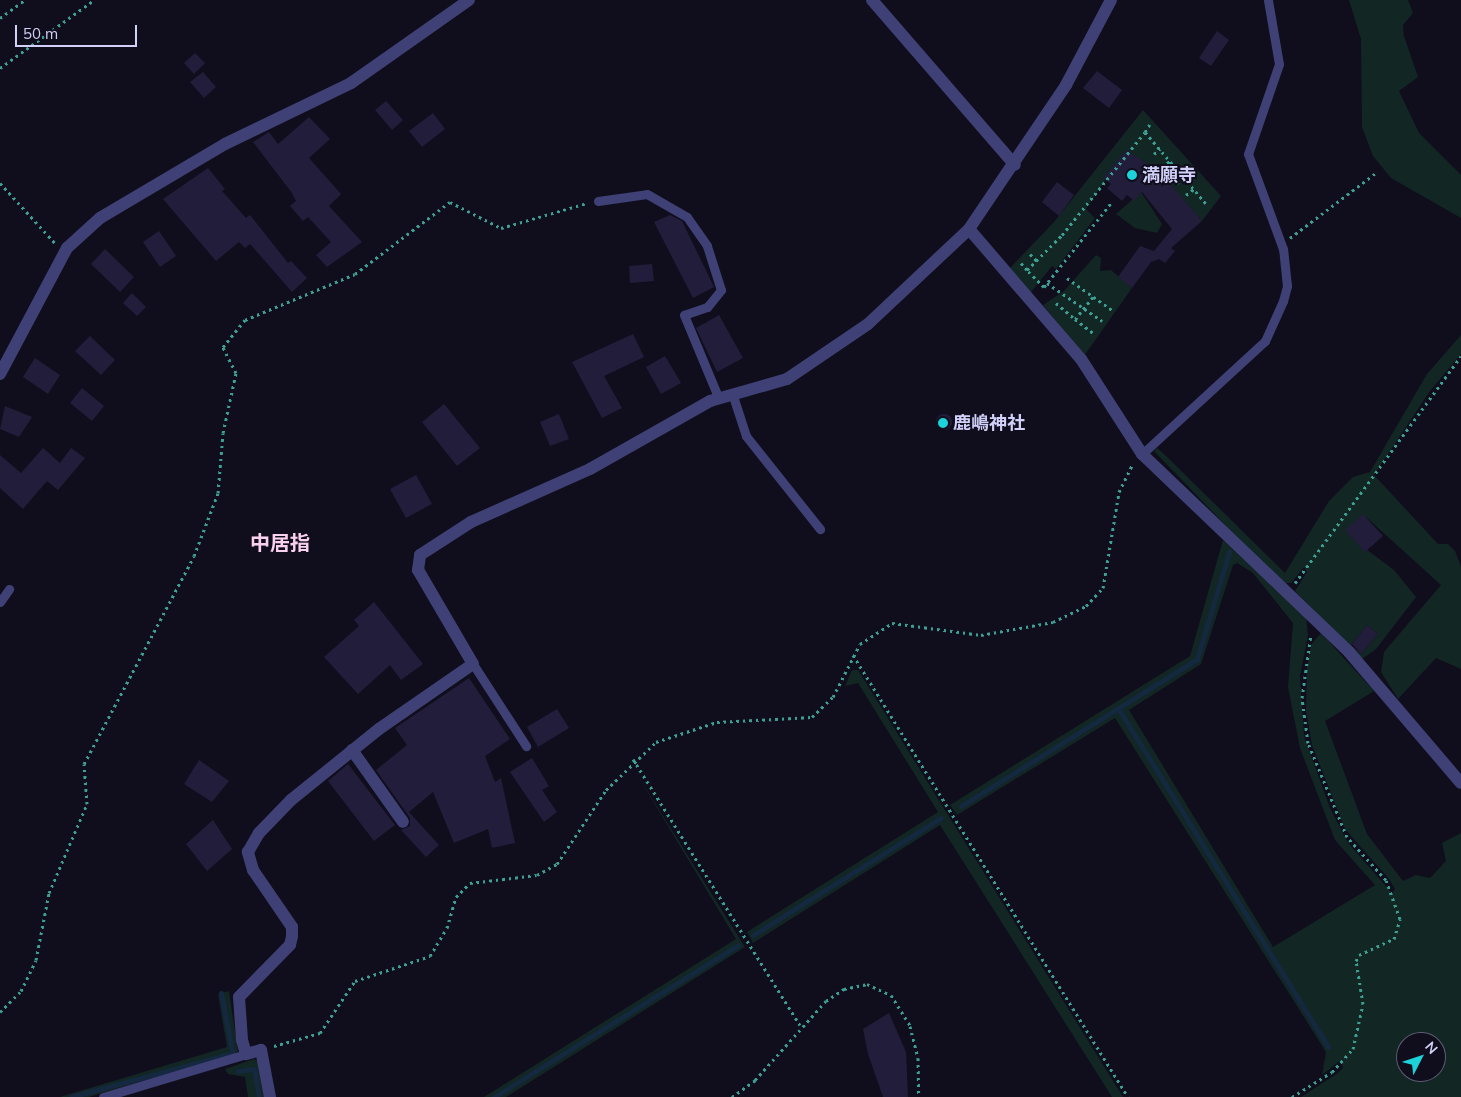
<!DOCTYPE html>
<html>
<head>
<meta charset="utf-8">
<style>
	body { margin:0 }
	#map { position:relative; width:1461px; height:1097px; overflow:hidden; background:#100e1c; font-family:Mulish,"Noto Sans JP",sans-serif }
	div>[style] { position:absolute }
	.green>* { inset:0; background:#122624 }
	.stream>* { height:5px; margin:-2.5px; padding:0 2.5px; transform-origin:2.5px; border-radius:2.5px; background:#142840 }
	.building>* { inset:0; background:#211d3b }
	.round { border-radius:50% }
	.path>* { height:3px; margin-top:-1.5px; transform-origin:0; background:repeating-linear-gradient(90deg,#3ca194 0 2.5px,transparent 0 6.5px) }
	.service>* { height:9px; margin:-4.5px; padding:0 4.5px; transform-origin:4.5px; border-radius:4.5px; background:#3f4176 }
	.minor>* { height:12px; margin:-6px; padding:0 6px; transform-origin:6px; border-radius:6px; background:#3f4176 }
	.dots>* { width:14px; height:14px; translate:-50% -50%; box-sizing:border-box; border:2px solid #100e1c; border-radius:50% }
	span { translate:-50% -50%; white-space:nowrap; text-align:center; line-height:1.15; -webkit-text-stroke:4px #100e1c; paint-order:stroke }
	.poi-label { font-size:18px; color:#d1d0f9; font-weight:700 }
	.left { translate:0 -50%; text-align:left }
	.quarter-label { font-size:20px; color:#f9d1ee; font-weight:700 }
	.north { position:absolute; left:1396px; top:1032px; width:50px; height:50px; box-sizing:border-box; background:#100e1c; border:1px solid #5d5c74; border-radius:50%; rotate:49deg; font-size:14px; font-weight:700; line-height:20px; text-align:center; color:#d1d0f9 }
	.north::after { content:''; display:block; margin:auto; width:18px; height:22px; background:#1bd3d9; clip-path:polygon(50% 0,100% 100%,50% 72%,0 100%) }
	.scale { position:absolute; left:15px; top:25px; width:122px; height:22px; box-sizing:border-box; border:2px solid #d1d0f9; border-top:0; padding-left:6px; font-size:15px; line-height:18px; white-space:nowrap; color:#d1d0f9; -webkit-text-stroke:4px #100e1c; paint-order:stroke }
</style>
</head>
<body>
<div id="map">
	<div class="green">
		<i style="clip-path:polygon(1349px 0,1408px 0,1413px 13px,1403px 25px,1404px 36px,1418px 77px,1399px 91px,1419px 133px,1461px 175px,1461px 218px,1391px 178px,1373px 156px,1362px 127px,1361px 39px)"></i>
		<i style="clip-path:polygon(1143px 110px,1221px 196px,1202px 221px,1160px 173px,1126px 150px,1086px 209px,1095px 218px,1056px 269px,1052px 266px,1031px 292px,1010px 268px,1054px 222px)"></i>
		<i style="clip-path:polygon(1141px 192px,1162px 224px,1157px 233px,1135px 228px,1116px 214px)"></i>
		<i style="clip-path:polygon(1096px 255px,1101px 258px,1100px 271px,1111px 270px,1132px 288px,1084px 356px,1043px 305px,1064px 291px)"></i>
		<i style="clip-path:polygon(evenodd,1461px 335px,1461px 354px,1430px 391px,1374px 475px,1438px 544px,1448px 544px,1455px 551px,1461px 567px,1461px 669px,1436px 658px,1398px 699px,1381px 672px,1384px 652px,1441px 585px,1366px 517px,1355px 541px,1394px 570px,1416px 597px,1376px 649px,1362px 659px,1295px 591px,1307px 572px,1304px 567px,1291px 583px,1281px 583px,1154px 451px,1157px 448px,1164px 454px,1285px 573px,1329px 501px,1353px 477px,1370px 472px,1427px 374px,1461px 335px,1367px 625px,1378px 634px,1361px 654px,1351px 645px,1367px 625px)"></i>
		<i style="clip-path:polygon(evenodd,1223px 540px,1306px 618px,1308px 635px,1300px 676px,1304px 736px,1330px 808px,1348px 843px,1392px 893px,1395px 889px,1389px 879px,1345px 829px,1312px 745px,1306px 711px,1307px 668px,1311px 645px,1321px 633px,1374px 691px,1325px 721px,1367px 834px,1403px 881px,1416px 875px,1430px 878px,1446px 861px,1442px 843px,1461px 833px,1461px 1097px,1301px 1097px,1338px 1073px,1343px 1068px,1341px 1060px,1322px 1075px,1326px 1052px,1115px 718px,957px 815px,950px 805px,1190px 656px,1223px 540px,1237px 563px,1253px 573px,1293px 623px,1288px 687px,1300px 748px,1335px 840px,1375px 885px,1273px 947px,1129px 710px,1201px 664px,1233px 565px,1237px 563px,1223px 540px,1406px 1042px,1436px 1042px,1436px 1072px,1406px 1072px,1406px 1042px)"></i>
		<i style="clip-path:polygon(852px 670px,858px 670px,1123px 1097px,1112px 1097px,940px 825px,753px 943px,747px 932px,938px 812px,858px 683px,845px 686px)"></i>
		<i style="clip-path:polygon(633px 768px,745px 947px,506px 1097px,484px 1097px,736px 939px)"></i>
		<i style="clip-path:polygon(229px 991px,238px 1052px,89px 1097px,60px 1097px,227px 1047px,218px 994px)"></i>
		<i style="clip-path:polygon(254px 1059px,259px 1062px,264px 1097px,248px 1097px,245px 1077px,228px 1074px,225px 1069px)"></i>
	</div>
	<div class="stream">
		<i style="left:1118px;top:708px;width:399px;rotate:58.2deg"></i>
		<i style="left:961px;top:806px;width:278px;rotate:-31.9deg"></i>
		<i style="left:1197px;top:659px;width:112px;rotate:-73.3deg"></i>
		<i style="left:753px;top:935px;width:221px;rotate:-31.9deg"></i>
		<i style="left:221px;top:993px;width:58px;rotate:79.1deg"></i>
		<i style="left:238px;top:1071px;width:16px;rotate:-7deg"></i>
		<i style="left:254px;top:1069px;width:28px;rotate:80deg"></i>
		<i style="left:71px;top:1097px;width:168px;rotate:-15.2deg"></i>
		<i style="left:494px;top:1097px;width:287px;rotate:-31.9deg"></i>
	</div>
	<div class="building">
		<i style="clip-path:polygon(1217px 31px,1229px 40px,1211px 66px,1199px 58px)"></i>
		<i style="clip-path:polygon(195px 53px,205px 63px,194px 74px,184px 63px)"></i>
		<i style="clip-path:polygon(1097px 71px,1122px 90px,1109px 108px,1083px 88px)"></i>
		<i style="clip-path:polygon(203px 72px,216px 87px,204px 98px,190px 82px)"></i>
		<i style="clip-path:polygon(386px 101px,403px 120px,392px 130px,375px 110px)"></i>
		<i style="clip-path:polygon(433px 113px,445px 129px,422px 147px,409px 131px)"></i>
		<i style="clip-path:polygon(309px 117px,330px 139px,309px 158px,341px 194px,329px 206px,362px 242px,327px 267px,316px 255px,331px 242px,308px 217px,303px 221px,290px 206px,296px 201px,292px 193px,253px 142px,269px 132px,278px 144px)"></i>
		<i style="clip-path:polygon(1126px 150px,1160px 172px,1202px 221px,1171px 248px,1175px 251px,1165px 263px,1159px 259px,1151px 262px,1132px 288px,1118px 277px,1140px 246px,1154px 251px,1172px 229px,1142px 192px,1134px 201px,1127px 195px,1122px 201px,1107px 188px,1111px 184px,1103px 178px)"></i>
		<i style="clip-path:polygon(208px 168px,225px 189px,222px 191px,246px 218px,250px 215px,288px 263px,291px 261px,307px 278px,292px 292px,250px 244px,245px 248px,239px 242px,216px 261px,163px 199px)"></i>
		<i style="clip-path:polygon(1057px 182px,1074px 195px,1059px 216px,1042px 202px)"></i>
		<i style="clip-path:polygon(670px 215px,682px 221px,714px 287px,693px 298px,654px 222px)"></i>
		<i style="clip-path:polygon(159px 231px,176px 256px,160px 267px,143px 242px)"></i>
		<i style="clip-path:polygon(105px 249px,134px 277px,120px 292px,91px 264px)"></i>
		<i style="clip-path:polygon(652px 264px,654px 281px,630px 283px,629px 266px)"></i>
		<i style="clip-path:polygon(132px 293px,146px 307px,137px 316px,123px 303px)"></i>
		<i style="clip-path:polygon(719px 315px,743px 358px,717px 372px,696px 328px)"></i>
		<i style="clip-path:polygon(633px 334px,644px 357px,604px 376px,622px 408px,602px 418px,572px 362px)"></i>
		<i style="clip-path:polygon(90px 336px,115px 360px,101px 375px,75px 351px)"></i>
		<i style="clip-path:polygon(665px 356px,681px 383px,661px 394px,646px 367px)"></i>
		<i style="clip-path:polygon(35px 358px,60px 375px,48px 394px,23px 377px)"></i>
		<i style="clip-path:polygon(82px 388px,104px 406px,92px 421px,70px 403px)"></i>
		<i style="clip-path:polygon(444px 404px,480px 448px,457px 466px,422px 422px)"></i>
		<i style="clip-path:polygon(5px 406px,32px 417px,19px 437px,0 429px)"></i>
		<i class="round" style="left:936px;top:414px;width:16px;height:16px"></i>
		<i style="clip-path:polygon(559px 414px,569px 439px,550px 446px,540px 422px)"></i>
		<i style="clip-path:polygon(43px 448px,60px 463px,71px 448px,85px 458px,58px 490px,47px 481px,23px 509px,0 488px,0 455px,21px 473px)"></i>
		<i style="clip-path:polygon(416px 475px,432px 504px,406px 518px,390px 489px)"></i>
		<i style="clip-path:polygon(1363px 514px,1383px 536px,1365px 552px,1345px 530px)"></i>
		<i style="clip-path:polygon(374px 602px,423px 664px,401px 680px,390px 665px,358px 694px,324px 657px,359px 626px,354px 620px)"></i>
		<i style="clip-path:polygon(1367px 625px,1378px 634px,1361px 654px,1352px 644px)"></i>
		<i style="clip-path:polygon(469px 678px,510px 739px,485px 756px,495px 782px,501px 778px,515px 843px,492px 848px,488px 829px,454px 843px,433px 792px,409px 812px,439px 845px,426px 857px,401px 830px,410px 826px,410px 818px,376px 770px,407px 745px,395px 728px)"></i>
		<i style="clip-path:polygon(557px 709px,569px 728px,538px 747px,527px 727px)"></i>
		<i style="clip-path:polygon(532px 758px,549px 786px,542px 790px,557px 812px,544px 822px,510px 772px)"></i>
		<i style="clip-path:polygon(199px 760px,229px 781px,212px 802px,184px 784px)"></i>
		<i style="clip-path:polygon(348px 764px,395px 825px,374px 841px,328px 781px)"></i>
		<i style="clip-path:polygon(213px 820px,232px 849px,207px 871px,186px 844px)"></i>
		<i style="clip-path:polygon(889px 1013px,906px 1052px,908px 1097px,883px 1097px,868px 1054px,863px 1029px)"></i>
	</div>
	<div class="path">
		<i style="left:0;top:18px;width:31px;rotate:-36deg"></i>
		<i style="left:0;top:68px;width:116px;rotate:-35.9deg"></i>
		<i style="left:1145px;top:132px;width:9px;rotate:-58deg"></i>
		<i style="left:1154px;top:154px;width:8px;rotate:-40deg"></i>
		<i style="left:1162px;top:167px;width:10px;rotate:-37deg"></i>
		<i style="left:0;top:183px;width:81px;rotate:47.5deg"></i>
		<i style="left:1177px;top:183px;width:9px;rotate:-41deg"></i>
		<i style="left:1186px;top:195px;width:10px;rotate:-37deg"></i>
		<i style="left:1290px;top:238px;width:109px;rotate:-37.2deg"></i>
		<i style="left:1030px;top:254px;width:10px;rotate:45deg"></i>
		<i style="left:1021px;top:263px;width:9px;rotate:49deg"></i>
		<i style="left:1067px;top:278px;width:55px;rotate:35.4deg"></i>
		<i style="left:1047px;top:283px;width:67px;rotate:34.6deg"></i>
		<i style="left:1044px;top:287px;width:24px;rotate:-135deg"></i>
		<i style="left:1027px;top:270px;width:49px;rotate:-45deg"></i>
		<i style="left:1062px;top:235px;width:132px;rotate:-51.1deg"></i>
		<i style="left:1145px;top:132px;width:97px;rotate:49.6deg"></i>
		<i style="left:1044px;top:287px;width:107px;rotate:-51.4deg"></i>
		<i style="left:1093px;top:297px;width:28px;rotate:129deg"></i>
		<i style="left:1075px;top:319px;width:24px;rotate:38deg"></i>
		<i style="left:1056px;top:303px;width:25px;rotate:40deg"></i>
		<i style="left:1295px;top:583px;width:281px;rotate:-53.8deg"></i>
		<i style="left:853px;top:655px;width:521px;rotate:58.11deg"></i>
		<i style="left:633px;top:759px;width:314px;rotate:57.9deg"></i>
		<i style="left:0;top:1012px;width:30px;rotate:-45deg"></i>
		<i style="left:21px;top:991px;width:34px;rotate:-64deg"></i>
		<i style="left:36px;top:960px;width:68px;rotate:-79deg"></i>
		<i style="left:49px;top:893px;width:97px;rotate:-66.9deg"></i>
		<i style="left:87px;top:804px;width:40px;rotate:-94.3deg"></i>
		<i style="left:84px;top:764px;width:235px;rotate:-62.1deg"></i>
		<i style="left:194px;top:556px;width:67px;rotate:-69.1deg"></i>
		<i style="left:218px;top:493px;width:60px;rotate:-85.2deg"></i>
		<i style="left:223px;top:433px;width:61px;rotate:-77.8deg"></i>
		<i style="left:236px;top:373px;width:29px;rotate:-117deg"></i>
		<i style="left:223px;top:347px;width:35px;rotate:-51deg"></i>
		<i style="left:245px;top:320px;width:119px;rotate:-22.7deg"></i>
		<i style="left:355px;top:274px;width:119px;rotate:-37.2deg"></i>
		<i style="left:450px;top:202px;width:57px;rotate:27deg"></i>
		<i style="left:501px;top:228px;width:90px;rotate:-16.2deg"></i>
		<i style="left:274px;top:1046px;width:48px;rotate:-15.8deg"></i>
		<i style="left:320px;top:1033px;width:63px;rotate:-56.1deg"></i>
		<i style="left:355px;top:981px;width:79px;rotate:-18.4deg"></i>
		<i style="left:430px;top:956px;width:33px;rotate:-59deg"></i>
		<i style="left:447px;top:928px;width:32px;rotate:-74deg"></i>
		<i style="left:456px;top:897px;width:20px;rotate:-45deg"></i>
		<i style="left:470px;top:883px;width:67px;rotate:-6.8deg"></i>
		<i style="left:537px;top:875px;width:23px;rotate:-29deg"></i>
		<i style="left:557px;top:864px;width:89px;rotate:-56.5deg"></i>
		<i style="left:606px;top:790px;width:69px;rotate:-43.8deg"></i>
		<i style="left:656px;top:742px;width:64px;rotate:-18.2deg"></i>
		<i style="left:717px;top:722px;width:95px;rotate:-3deg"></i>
		<i style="left:812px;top:717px;width:29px;rotate:-44deg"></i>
		<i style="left:833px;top:697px;width:59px;rotate:-63deg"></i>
		<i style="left:860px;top:644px;width:38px;rotate:-33deg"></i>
		<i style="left:892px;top:623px;width:90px;rotate:7.7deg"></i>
		<i style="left:981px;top:635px;width:73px;rotate:-10.2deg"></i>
		<i style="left:1053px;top:622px;width:37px;rotate:-26deg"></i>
		<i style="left:1086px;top:606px;width:25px;rotate:-47deg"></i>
		<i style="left:1103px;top:588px;width:97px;rotate:-80.5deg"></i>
		<i style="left:1119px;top:492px;width:32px;rotate:-64deg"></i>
		<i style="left:732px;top:1097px;width:29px;rotate:-36deg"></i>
		<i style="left:755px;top:1080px;width:106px;rotate:-48.1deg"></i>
		<i style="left:826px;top:1001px;width:22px;rotate:-34deg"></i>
		<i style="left:844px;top:989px;width:24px;rotate:-12deg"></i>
		<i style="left:867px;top:984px;width:26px;rotate:25deg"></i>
		<i style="left:891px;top:995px;width:36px;rotate:58deg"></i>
		<i style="left:910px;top:1026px;width:33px;rotate:76deg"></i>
		<i style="left:918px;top:1058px;width:39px;rotate:89deg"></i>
		<i style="left:1292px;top:1097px;width:47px;rotate:-32deg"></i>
		<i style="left:1332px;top:1072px;width:31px;rotate:-48deg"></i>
		<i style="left:1353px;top:1049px;width:46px;rotate:-77.5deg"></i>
		<i style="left:1363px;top:1004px;width:44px;rotate:-99.2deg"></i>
		<i style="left:1356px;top:961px;width:7px;rotate:-63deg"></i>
		<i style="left:1359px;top:955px;width:38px;rotate:-25deg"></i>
		<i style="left:1394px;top:939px;width:21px;rotate:-73deg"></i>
		<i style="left:1400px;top:919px;width:41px;rotate:-109.7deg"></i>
		<i style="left:1386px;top:880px;width:58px;rotate:-132.2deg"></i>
		<i style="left:1347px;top:837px;width:102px;rotate:-112.5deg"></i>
		<i style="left:1308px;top:743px;width:45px;rotate:-97.6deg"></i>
		<i style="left:1302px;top:698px;width:65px;rotate:-82deg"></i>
	</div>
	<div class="service">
		<i style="left:598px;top:201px;width:49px;rotate:-8.1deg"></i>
		<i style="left:647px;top:194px;width:46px;rotate:29.9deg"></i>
		<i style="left:687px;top:217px;width:35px;rotate:55deg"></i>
		<i style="left:707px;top:246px;width:46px;rotate:72.3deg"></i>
		<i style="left:721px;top:290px;width:22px;rotate:129deg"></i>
		<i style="left:707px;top:307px;width:24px;rotate:161deg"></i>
		<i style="left:684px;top:315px;width:91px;rotate:67.4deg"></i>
		<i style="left:733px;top:396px;width:42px;rotate:72deg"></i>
		<i style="left:746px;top:436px;width:119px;rotate:51.5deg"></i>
		<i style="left:1142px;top:454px;width:167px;rotate:-42.6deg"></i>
		<i style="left:1265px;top:341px;width:44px;rotate:-65.8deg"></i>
		<i style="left:1283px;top:301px;width:16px;rotate:-75deg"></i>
		<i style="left:1287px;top:286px;width:37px;rotate:-96deg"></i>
		<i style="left:1283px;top:249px;width:101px;rotate:-110.2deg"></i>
		<i style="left:1248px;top:154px;width:95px;rotate:-71deg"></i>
		<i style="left:1279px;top:64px;width:65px;rotate:-99.8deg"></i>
		<i style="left:0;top:602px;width:16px;rotate:-55deg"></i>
		<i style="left:473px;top:664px;width:98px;rotate:57.1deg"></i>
		<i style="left:103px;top:1097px;width:149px;rotate:-16.7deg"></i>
	</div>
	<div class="minor">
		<i style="left:872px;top:0;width:218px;rotate:49.1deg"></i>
		<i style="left:969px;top:229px;width:172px;rotate:49.3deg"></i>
		<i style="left:1081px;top:359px;width:113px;rotate:57.3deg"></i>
		<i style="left:1142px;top:454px;width:286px;rotate:43.7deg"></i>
		<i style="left:1349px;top:652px;width:172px;rotate:49.5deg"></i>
		<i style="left:0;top:374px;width:143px;rotate:-62deg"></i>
		<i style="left:67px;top:248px;width:45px;rotate:-42.3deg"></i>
		<i style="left:100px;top:218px;width:145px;rotate:-30.6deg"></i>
		<i style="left:225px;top:144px;width:140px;rotate:-25.8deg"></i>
		<i style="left:351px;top:83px;width:144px;rotate:-35.1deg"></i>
		<i style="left:352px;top:750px;width:88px;rotate:54.7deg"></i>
		<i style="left:270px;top:1097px;width:48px;rotate:-100.8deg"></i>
		<i style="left:261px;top:1050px;width:16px;rotate:165deg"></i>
		<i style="left:246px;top:1054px;width:15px;rotate:-106deg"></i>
		<i style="left:242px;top:1040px;width:43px;rotate:-94deg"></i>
		<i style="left:239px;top:997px;width:73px;rotate:-45.6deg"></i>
		<i style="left:290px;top:945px;width:9px;rotate:-77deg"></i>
		<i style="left:292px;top:936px;width:9px;rotate:-90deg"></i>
		<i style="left:292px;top:927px;width:69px;rotate:-124.4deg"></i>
		<i style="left:253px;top:870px;width:19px;rotate:-106deg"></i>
		<i style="left:248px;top:852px;width:22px;rotate:-60deg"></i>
		<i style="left:259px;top:833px;width:46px;rotate:-45.9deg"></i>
		<i style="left:291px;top:800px;width:113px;rotate:-38.9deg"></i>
		<i style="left:379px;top:729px;width:114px;rotate:-34.7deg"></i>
		<i style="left:473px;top:664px;width:109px;rotate:-120.3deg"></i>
		<i style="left:418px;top:570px;width:15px;rotate:-82deg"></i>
		<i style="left:420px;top:555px;width:61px;rotate:-32.9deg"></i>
		<i style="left:471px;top:522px;width:130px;rotate:-24deg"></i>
		<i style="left:590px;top:469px;width:138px;rotate:-29.5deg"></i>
		<i style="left:710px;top:401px;width:80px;rotate:-15.9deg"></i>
		<i style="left:787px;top:379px;width:98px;rotate:-34.2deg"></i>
		<i style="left:868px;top:324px;width:139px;rotate:-43.2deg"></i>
		<i style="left:969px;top:229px;width:174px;rotate:-56deg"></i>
		<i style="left:1066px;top:85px;width:96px;rotate:-62.1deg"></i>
	</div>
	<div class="dots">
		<i style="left:1132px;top:175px;background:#1bd3d9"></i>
		<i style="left:943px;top:423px;background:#1bd3d9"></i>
	</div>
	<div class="poi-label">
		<span class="left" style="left:1142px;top:175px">満願寺</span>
		<span class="left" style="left:953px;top:423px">鹿嶋神社</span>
	</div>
	<div class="quarter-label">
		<span style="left:280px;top:542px">中居指</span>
	</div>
	<div class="north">N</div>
	<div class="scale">50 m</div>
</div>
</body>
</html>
